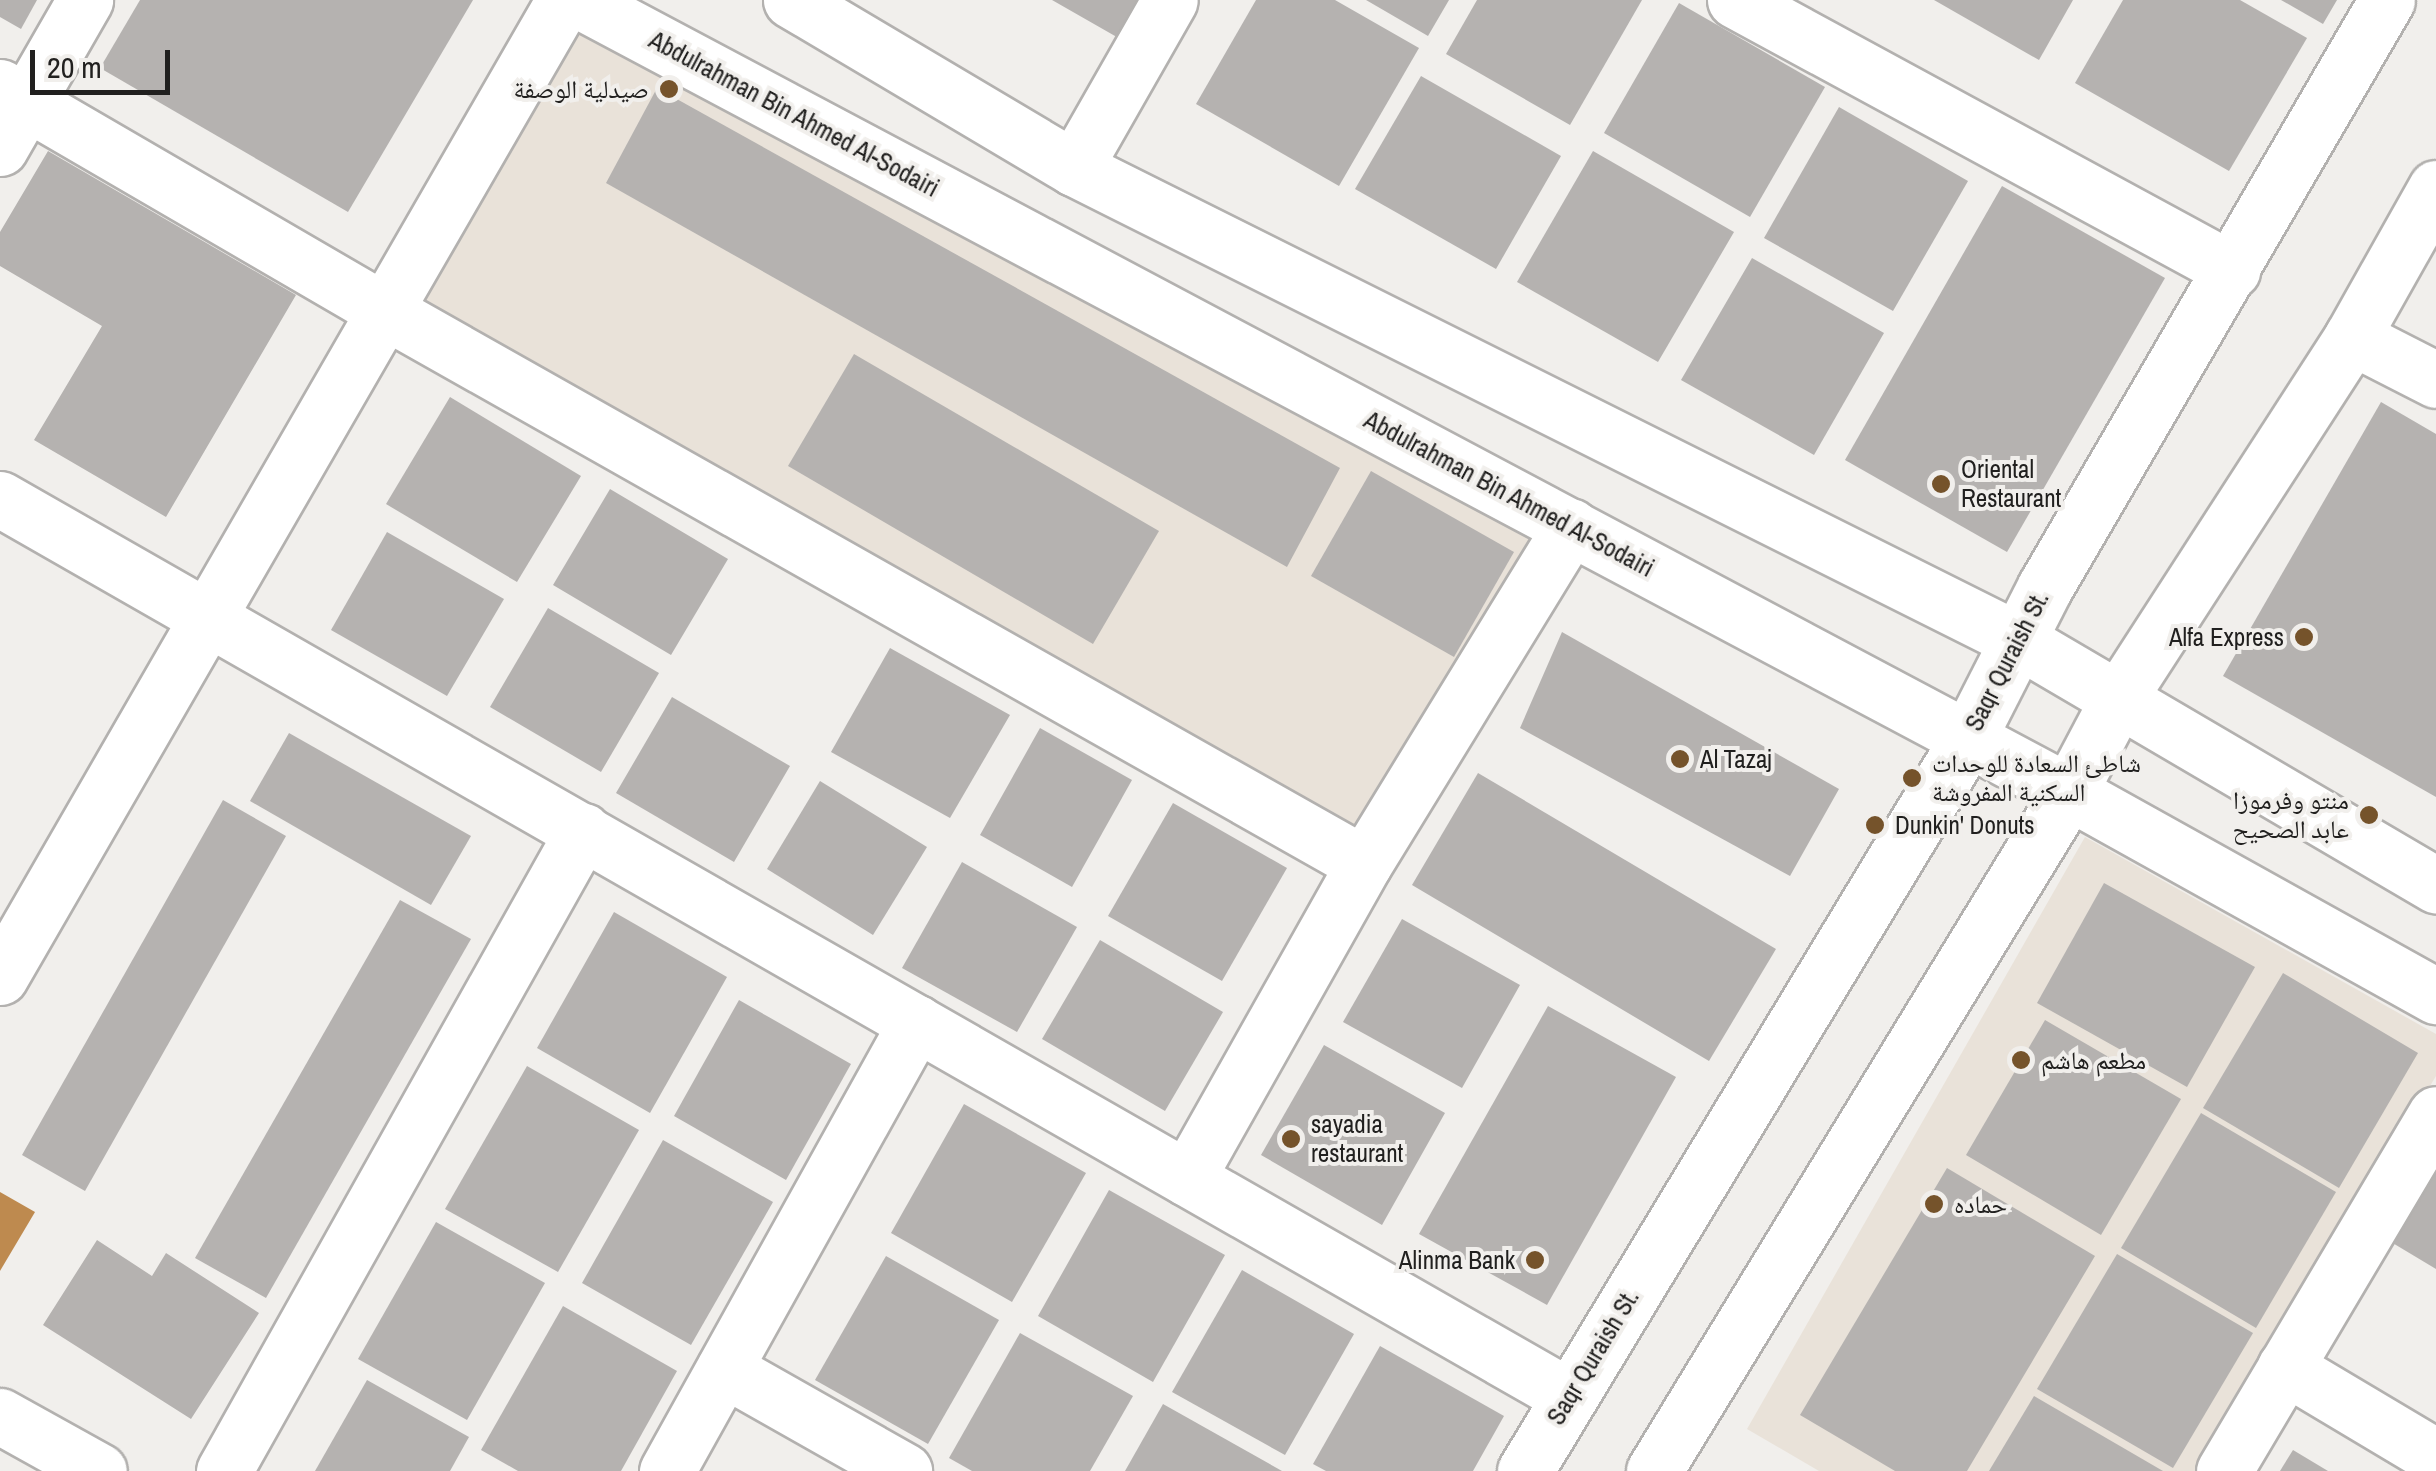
<!DOCTYPE html>
<html>
<head>
<meta charset="utf-8">
<style>
	body { margin:0 }
	#map { position:relative; width:2436px; height:1471px; overflow:hidden; background:#f1efec; font-family:"Archivo Narrow","Noto Naskh Arabic",sans-serif }
	div>[style] { position:absolute }
	.built>* { inset:0; background:#e9e2d9 }
	.water>* { inset:0; background:#be8a4f }
	.building>* { inset:0; background:#b5b2b0 }
	.roads { filter:drop-shadow(2px 0 #b3b1af) drop-shadow(-2px 0 #b3b1af) drop-shadow(0 2px #b3b1af) drop-shadow(0 -2px #b3b1af) }
	.minor>* { height:55px; margin:-27.5px; padding:0 27.5px; transform-origin:27.5px; border-radius:27.5px; background:#fff }
	.dots>* { width:28px; height:28px; translate:-50% -50%; box-sizing:border-box; border:5px solid #f1efec; border-radius:50% }
	span { translate:-50% -50%; white-space:nowrap; text-align:center; line-height:1.15; -webkit-text-stroke:8px #f1efec; paint-order:stroke }
	.poi-label { font-size:25px; color:#21201f }
	.right { translate:-100% -50%; text-align:right }
	.left { translate:0 -50%; text-align:left }
	.street-label { font-size:25px; color:#21201f }
	.scale { position:absolute; left:30px; top:50px; width:140px; height:45px; box-sizing:border-box; border:5px solid #21201f; border-top:0; padding-left:12px; font-size:30px; line-height:35px; white-space:nowrap; color:#21201f; -webkit-text-stroke:8px #f1efec; paint-order:stroke }
</style>
</head>
<body>
<div id="map">
	<div class="built">
		<i style="clip-path:polygon(573px 9px,1549px 536px,1362px 846px,404px 306px)"></i>
		<i style="clip-path:polygon(2085px 837px,2436px 1034px,2436px 1076px,2199px 1471px,1819px 1471px,1747px 1429px)"></i>
	</div>
	<div class="water">
		<i style="clip-path:polygon(0 1192px,35px 1212px,0 1271px)"></i>
	</div>
	<div class="building">
		<i style="clip-path:polygon(0 0,37px 0,21px 29px,0 17px)"></i>
		<i style="clip-path:polygon(140px 0,473px 0,348px 212px,100px 68px)"></i>
		<i style="clip-path:polygon(1052px 0,1145px 0,1122px 40px)"></i>
		<i style="clip-path:polygon(1256px 0,1335px 0,1419px 48px,1339px 186px,1196px 104px)"></i>
		<i style="clip-path:polygon(1366px 0,1449px 0,1428px 36px)"></i>
		<i style="clip-path:polygon(1477px 0,1642px 0,1570px 125px,1446px 54px)"></i>
		<i style="clip-path:polygon(1934px 0,2073px 0,2039px 60px)"></i>
		<i style="clip-path:polygon(2123px 0,2240px 0,2307px 38px,2229px 171px,2075px 83px)"></i>
		<i style="clip-path:polygon(2281px 0,2337px 0,2323px 24px)"></i>
		<i style="clip-path:polygon(1679px 3px,1825px 87px,1750px 217px,1604px 133px)"></i>
		<i style="clip-path:polygon(1421px 76px,1561px 156px,1496px 269px,1355px 189px)"></i>
		<i style="clip-path:polygon(657px 88px,1340px 468px,1287px 567px,606px 183px)"></i>
		<i style="clip-path:polygon(1839px 107px,1968px 181px,1893px 311px,1764px 238px)"></i>
		<i style="clip-path:polygon(48px 151px,296px 295px,166px 517px,34px 440px,102px 326px,0 266px,0 232px)"></i>
		<i style="clip-path:polygon(1593px 151px,1734px 232px,1658px 362px,1517px 282px)"></i>
		<i style="clip-path:polygon(2002px 186px,2165px 278px,2007px 552px,1845px 460px)"></i>
		<i style="clip-path:polygon(1752px 258px,1884px 333px,1814px 455px,1681px 380px)"></i>
		<i style="clip-path:polygon(854px 354px,1159px 531px,1093px 644px,788px 466px)"></i>
		<i style="clip-path:polygon(450px 397px,581px 476px,517px 582px,386px 504px)"></i>
		<i style="clip-path:polygon(2381px 402px,2436px 434px,2436px 797px,2223px 676px)"></i>
		<i style="clip-path:polygon(1371px 471px,1514px 552px,1454px 657px,1311px 576px)"></i>
		<i style="clip-path:polygon(610px 489px,728px 559px,671px 655px,553px 585px)"></i>
		<i style="clip-path:polygon(387px 532px,504px 599px,447px 696px,331px 630px)"></i>
		<i style="clip-path:polygon(548px 608px,659px 673px,601px 772px,490px 707px)"></i>
		<i style="clip-path:polygon(1562px 632px,1839px 789px,1790px 876px,1520px 728px)"></i>
		<i style="clip-path:polygon(890px 648px,1010px 715px,950px 818px,831px 752px)"></i>
		<i style="clip-path:polygon(672px 697px,790px 766px,734px 862px,616px 793px)"></i>
		<i style="clip-path:polygon(1040px 728px,1132px 780px,1072px 887px,980px 835px)"></i>
		<i style="clip-path:polygon(289px 733px,471px 836px,431px 905px,250px 801px)"></i>
		<i style="clip-path:polygon(1478px 773px,1776px 949px,1709px 1061px,1412px 885px)"></i>
		<i style="clip-path:polygon(820px 781px,927px 847px,873px 935px,767px 869px)"></i>
		<i style="clip-path:polygon(223px 800px,286px 836px,85px 1191px,22px 1155px)"></i>
		<i style="clip-path:polygon(1173px 803px,1287px 868px,1222px 981px,1108px 916px)"></i>
		<i style="clip-path:polygon(962px 862px,1077px 927px,1017px 1032px,902px 968px)"></i>
		<i style="clip-path:polygon(2104px 883px,2255px 967px,2187px 1087px,2037px 1003px)"></i>
		<i style="clip-path:polygon(400px 900px,471px 939px,266px 1298px,195px 1258px)"></i>
		<i style="clip-path:polygon(614px 912px,727px 977px,650px 1113px,537px 1048px)"></i>
		<i style="clip-path:polygon(1402px 919px,1520px 985px,1462px 1088px,1343px 1022px)"></i>
		<i style="clip-path:polygon(1100px 940px,1223px 1012px,1165px 1111px,1042px 1039px)"></i>
		<i style="clip-path:polygon(2283px 973px,2418px 1053px,2339px 1188px,2203px 1108px)"></i>
		<i style="clip-path:polygon(739px 1000px,851px 1064px,786px 1180px,674px 1116px)"></i>
		<i style="clip-path:polygon(1548px 1006px,1676px 1077px,1547px 1305px,1419px 1234px)"></i>
		<i style="clip-path:polygon(2045px 1020px,2181px 1099px,2101px 1235px,1966px 1155px)"></i>
		<i style="clip-path:polygon(1324px 1045px,1445px 1113px,1382px 1225px,1261px 1155px)"></i>
		<i style="clip-path:polygon(527px 1066px,639px 1130px,558px 1272px,445px 1209px)"></i>
		<i style="clip-path:polygon(964px 1104px,1086px 1173px,1012px 1302px,891px 1233px)"></i>
		<i style="clip-path:polygon(2201px 1113px,2336px 1192px,2256px 1328px,2121px 1248px)"></i>
		<i style="clip-path:polygon(663px 1140px,773px 1202px,691px 1345px,582px 1283px)"></i>
		<i style="clip-path:polygon(2436px 1146px,2436px 1269px,2381px 1236px)"></i>
		<i style="clip-path:polygon(1947px 1168px,2095px 1256px,1967px 1471px,1895px 1471px,1800px 1415px)"></i>
		<i style="clip-path:polygon(1109px 1190px,1225px 1255px,1153px 1382px,1038px 1316px)"></i>
		<i style="clip-path:polygon(436px 1222px,545px 1283px,467px 1420px,358px 1359px)"></i>
		<i style="clip-path:polygon(97px 1240px,152px 1276px,166px 1253px,259px 1313px,191px 1419px,43px 1325px)"></i>
		<i style="clip-path:polygon(2117px 1254px,2253px 1333px,2173px 1468px,2037px 1389px)"></i>
		<i style="clip-path:polygon(886px 1256px,999px 1320px,928px 1444px,815px 1380px)"></i>
		<i style="clip-path:polygon(1242px 1270px,1354px 1334px,1285px 1455px,1172px 1392px)"></i>
		<i style="clip-path:polygon(563px 1306px,677px 1371px,621px 1471px,518px 1471px,481px 1450px)"></i>
		<i style="clip-path:polygon(1020px 1333px,1133px 1396px,1090px 1471px,972px 1471px,949px 1458px)"></i>
		<i style="clip-path:polygon(1380px 1346px,1504px 1416px,1473px 1471px,1326px 1471px,1313px 1464px)"></i>
		<i style="clip-path:polygon(367px 1380px,469px 1437px,450px 1471px,315px 1471px)"></i>
		<i style="clip-path:polygon(2034px 1396px,2163px 1471px,1989px 1471px)"></i>
		<i style="clip-path:polygon(1163px 1404px,1282px 1471px,1125px 1471px)"></i>
		<i style="clip-path:polygon(2293px 1450px,2328px 1471px,2280px 1471px)"></i>
	</div>
	<div class="roads">
		<div class="minor">
			<i style="left:578px;top:0;width:1688px;rotate:27.98deg"></i>
			<i style="left:2069px;top:792px;width:420px;rotate:29.1deg"></i>
			<i style="left:791px;top:0;width:329px;rotate:30.7deg"></i>
			<i style="left:1074px;top:168px;width:1055px;rotate:26.57deg"></i>
			<i style="left:2018px;top:640px;width:485px;rotate:30.4deg"></i>
			<i style="left:1735px;top:0;width:566px;rotate:28.51deg"></i>
			<i style="left:0;top:87px;width:445px;rotate:30.2deg"></i>
			<i style="left:385px;top:311px;width:1124px;rotate:29.46deg"></i>
			<i style="left:0;top:148px;width:171px;rotate:-60.1deg"></i>
			<i style="left:1074px;top:168px;width:193px;rotate:-60.3deg"></i>
			<i style="left:2352px;top:337px;width:94px;rotate:27.1deg"></i>
			<i style="left:0;top:499px;width:1806px;rotate:29.77deg"></i>
			<i style="left:0;top:977px;width:1128px;rotate:-60deg"></i>
			<i style="left:1187px;top:1178px;width:360px;rotate:-60.6deg"></i>
			<i style="left:1364px;top:864px;width:396px;rotate:-58.5deg"></i>
			<i style="left:2285px;top:1367px;width:176px;rotate:30.8deg"></i>
			<i style="left:724px;top:1369px;width:207px;rotate:29.5deg"></i>
			<i style="left:0;top:1416px;width:113px;rotate:29.1deg"></i>
			<i style="left:224px;top:1471px;width:734px;rotate:-60.71deg"></i>
			<i style="left:667px;top:1471px;width:513px;rotate:-60.93deg"></i>
			<i style="left:1525px;top:1471px;width:854px;rotate:-58.84deg"></i>
			<i style="left:1967px;top:740px;width:172px;rotate:-63deg"></i>
			<i style="left:2045px;top:587px;width:679px;rotate:-59.77deg"></i>
			<i style="left:1654px;top:1471px;width:796px;rotate:-58.57deg"></i>
			<i style="left:2069px;top:792px;width:105px;rotate:-62.2deg"></i>
			<i style="left:2118px;top:699px;width:431px;rotate:-57.1deg"></i>
			<i style="left:2352px;top:337px;width:171px;rotate:-60.6deg"></i>
			<i style="left:2224px;top:1471px;width:415px;rotate:-59.3deg"></i>
		</div>
	</div>
	<div class="dots">
		<i style="left:669px;top:89px;background:#75532b"></i>
		<i style="left:1941px;top:484px;background:#75532b"></i>
		<i style="left:2304px;top:637px;background:#75532b"></i>
		<i style="left:1680px;top:759px;background:#75532b"></i>
		<i style="left:1912px;top:778px;background:#75532b"></i>
		<i style="left:2369px;top:815px;background:#75532b"></i>
		<i style="left:1875px;top:825px;background:#75532b"></i>
		<i style="left:2021px;top:1060px;background:#75532b"></i>
		<i style="left:1291px;top:1139px;background:#75532b"></i>
		<i style="left:1934px;top:1204px;background:#75532b"></i>
		<i style="left:1535px;top:1260px;background:#75532b"></i>
	</div>
	<div class="poi-label">
		<span class="right" style="left:649px;top:89px">صيدلية الوصفة</span>
		<span class="left" style="left:1961px;top:484px">Oriental<br>Restaurant</span>
		<span class="right" style="left:2284px;top:637px">Alfa Express</span>
		<span class="left" style="left:1700px;top:759px">Al Tazaj</span>
		<span class="left" style="left:1932px;top:778px">شاطئ السعادة للوحدات<br>السكنية المفروشة</span>
		<span class="right" style="left:2349px;top:815px">منتو وفرموزا<br>عابد الصحيح</span>
		<span class="left" style="left:1895px;top:825px">Dunkin' Donuts</span>
		<span class="left" style="left:2041px;top:1060px">مطعم هاشم</span>
		<span class="left" style="left:1311px;top:1139px">sayadia<br>restaurant</span>
		<span class="left" style="left:1954px;top:1204px">حماده</span>
		<span class="right" style="left:1515px;top:1260px">Alinma Bank</span>
	</div>
	<div class="street-label">
		<span style="left:794px;top:114px;rotate:28deg">Abdulrahman Bin Ahmed Al-Sodairi</span>
		<span style="left:1509px;top:494px;rotate:28deg">Abdulrahman Bin Ahmed Al-Sodairi</span>
		<span style="left:2007px;top:661px;rotate:-63deg">Saqr Quraish St.</span>
		<span style="left:1593px;top:1357px;rotate:-59deg">Saqr Quraish St.</span>
	</div>
	<div class="scale">20 m</div>
</div>
</body>
</html>
